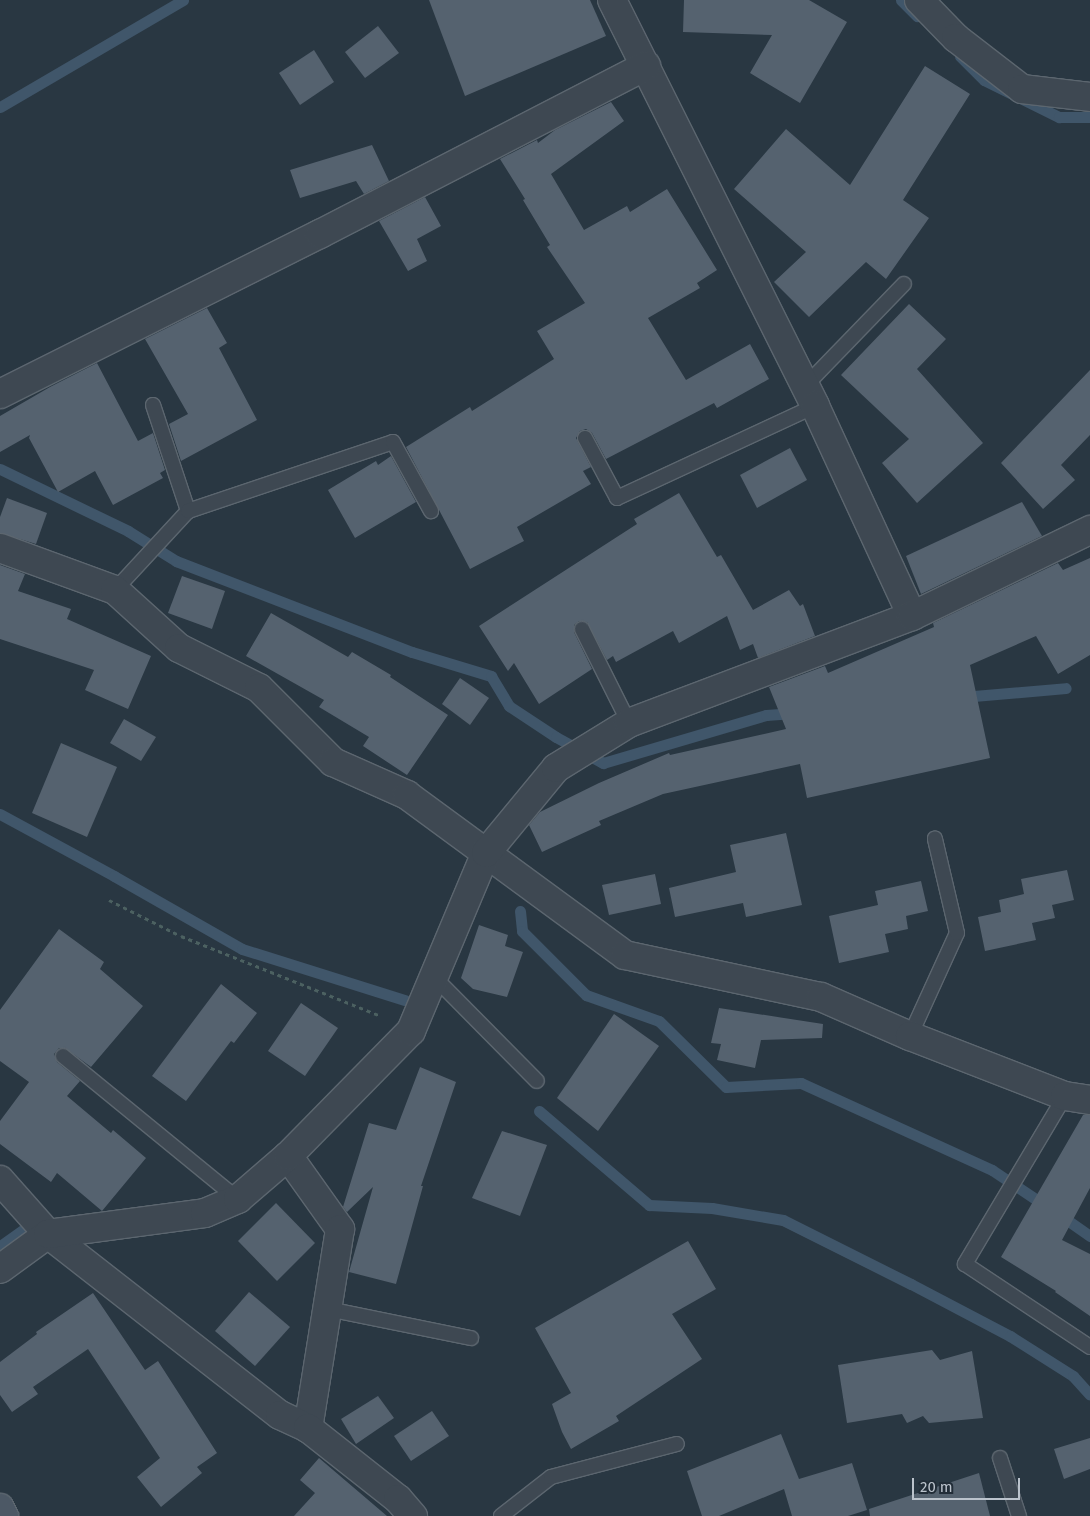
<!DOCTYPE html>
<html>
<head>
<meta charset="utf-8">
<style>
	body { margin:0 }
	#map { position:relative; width:1090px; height:1516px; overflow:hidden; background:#293742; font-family:"Fira Sans",sans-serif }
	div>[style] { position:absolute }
	.stream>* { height:11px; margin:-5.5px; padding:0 5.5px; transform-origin:5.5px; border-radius:5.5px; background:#40566a }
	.building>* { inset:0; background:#55626f }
	.path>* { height:3px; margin-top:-1.5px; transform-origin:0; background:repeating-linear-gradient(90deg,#4c6161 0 4px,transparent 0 8px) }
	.roads { filter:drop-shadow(1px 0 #5c666f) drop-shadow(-1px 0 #5c666f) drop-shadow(0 1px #5c666f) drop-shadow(0 -1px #5c666f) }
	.lane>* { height:14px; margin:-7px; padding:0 7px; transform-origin:7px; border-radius:7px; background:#3e4852 }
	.street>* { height:28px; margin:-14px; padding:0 14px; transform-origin:14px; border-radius:14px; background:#3e4852 }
	.secondary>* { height:28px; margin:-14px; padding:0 14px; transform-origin:14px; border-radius:14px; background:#4c5865 }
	span { translate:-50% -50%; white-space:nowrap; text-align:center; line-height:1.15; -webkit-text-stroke:4px #222d38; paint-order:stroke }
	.scale { position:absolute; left:912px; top:1478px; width:108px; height:22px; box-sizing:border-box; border:2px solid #bbc3cc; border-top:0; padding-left:6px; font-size:15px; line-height:18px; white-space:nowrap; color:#bbc3cc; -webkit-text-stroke:4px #222d38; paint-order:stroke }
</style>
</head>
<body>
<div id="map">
	<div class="stream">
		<i style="left:901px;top:0;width:23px;rotate:45deg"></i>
		<i style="left:960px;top:56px;width:34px;rotate:45deg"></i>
		<i style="left:984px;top:80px;width:84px;rotate:26.3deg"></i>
		<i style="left:1059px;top:117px;width:31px"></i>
		<i style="left:0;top:107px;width:212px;rotate:-30.3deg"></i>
		<i style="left:0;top:469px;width:142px;rotate:25.8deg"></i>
		<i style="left:128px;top:531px;width:57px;rotate:32deg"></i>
		<i style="left:176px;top:561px;width:253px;rotate:21.1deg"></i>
		<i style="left:412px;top:652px;width:83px;rotate:16.9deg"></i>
		<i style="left:491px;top:676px;width:35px;rotate:59deg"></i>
		<i style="left:509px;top:706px;width:56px;rotate:33.4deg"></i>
		<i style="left:556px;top:737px;width:54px;rotate:29deg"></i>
		<i style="left:603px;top:763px;width:170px;rotate:-16.4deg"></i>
		<i style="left:766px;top:715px;width:28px;rotate:-4deg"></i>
		<i style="left:962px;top:697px;width:104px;rotate:-4.9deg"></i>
		<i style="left:0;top:814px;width:130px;rotate:28.5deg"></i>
		<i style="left:114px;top:876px;width:147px;rotate:29.7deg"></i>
		<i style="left:242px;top:949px;width:171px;rotate:17.4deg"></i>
		<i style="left:520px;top:911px;width:20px;rotate:84deg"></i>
		<i style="left:522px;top:931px;width:91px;rotate:45deg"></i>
		<i style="left:586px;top:995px;width:77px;rotate:19.6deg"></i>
		<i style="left:659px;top:1021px;width:94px;rotate:44.6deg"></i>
		<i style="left:726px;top:1087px;width:75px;rotate:-3.1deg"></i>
		<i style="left:801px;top:1083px;width:210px;rotate:24.5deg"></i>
		<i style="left:992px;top:1170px;width:65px;rotate:33.7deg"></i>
		<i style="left:539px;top:1111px;width:145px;rotate:40.5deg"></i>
		<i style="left:649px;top:1205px;width:63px;rotate:2.7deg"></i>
		<i style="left:712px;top:1208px;width:72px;rotate:9.6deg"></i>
		<i style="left:783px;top:1220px;width:143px;rotate:26.6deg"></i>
		<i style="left:911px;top:1284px;width:112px;rotate:27.7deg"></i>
		<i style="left:1010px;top:1336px;width:75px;rotate:32.4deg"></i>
		<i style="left:1073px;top:1376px;width:25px;rotate:48deg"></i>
		<i style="left:1060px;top:1215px;width:37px;rotate:35deg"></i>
		<i style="left:0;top:1246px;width:29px;rotate:-35deg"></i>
	</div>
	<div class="building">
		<i style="clip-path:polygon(429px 0,590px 0,606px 36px,465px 96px)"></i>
		<i style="clip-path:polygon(684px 0,809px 0,847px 22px,800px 103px,750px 73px,772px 35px,683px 32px)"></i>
		<i style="clip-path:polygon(378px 26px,399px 53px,365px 78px,345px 52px)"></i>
		<i style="clip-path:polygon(314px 50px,334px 82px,300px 105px,279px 73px)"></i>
		<i style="clip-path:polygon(925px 66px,970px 94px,903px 200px,929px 218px,886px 279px,866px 262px,809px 317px,774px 282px,806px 252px,734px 189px,786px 129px,850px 185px)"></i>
		<i style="clip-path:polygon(611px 102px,624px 121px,551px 174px,584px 230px,627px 206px,630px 212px,667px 189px,717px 270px,697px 283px,700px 288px,648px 318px,686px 380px,750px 344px,769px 379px,717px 408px,714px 403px,606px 459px,592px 433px,586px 429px,580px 431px,576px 438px,591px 467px,583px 471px,591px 484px,517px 527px,524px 541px,470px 569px,406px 447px,470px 407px,472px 411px,554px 359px,537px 331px,585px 303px,547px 247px,550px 245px,523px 200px,525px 199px,500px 159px,537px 140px,538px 143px,555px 130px)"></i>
		<i style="clip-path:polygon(372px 145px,389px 181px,364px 194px,356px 181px,300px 198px,290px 170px)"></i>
		<i style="clip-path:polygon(425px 197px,441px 226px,417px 239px,427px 261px,408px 271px,379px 221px)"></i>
		<i style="clip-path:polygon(909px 304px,946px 339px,917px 369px,983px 443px,917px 503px,882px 463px,909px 439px,841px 375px)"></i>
		<i style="clip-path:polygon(207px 308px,227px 343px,219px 348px,257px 420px,181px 461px,169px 424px,188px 414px,145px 339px)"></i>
		<i style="clip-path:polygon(97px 363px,138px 441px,153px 433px,165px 470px,160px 473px,163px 478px,113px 505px,95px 471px,58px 492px,29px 438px,30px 435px,0 452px,0 416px,50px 387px)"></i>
		<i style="clip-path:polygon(1090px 370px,1090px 435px,1061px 465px,1075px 480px,1043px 509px,1001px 463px)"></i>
		<i style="clip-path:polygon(790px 448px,807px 480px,757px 508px,740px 475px)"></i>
		<i style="clip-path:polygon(391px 456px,416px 502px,355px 538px,328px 490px,376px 461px,378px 465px)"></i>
		<i style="clip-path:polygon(679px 493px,717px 557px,721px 555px,753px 610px,789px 590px,800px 606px,803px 604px,815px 636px,758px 658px,753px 644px,740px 650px,727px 616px,679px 643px,673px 631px,616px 662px,613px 656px,607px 660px,587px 622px,579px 621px,574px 625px,574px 632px,592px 669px,539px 704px,514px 663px,508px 671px,479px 626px,637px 524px,634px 519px)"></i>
		<i style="clip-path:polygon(7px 498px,47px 513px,36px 544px,0 533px,0 517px)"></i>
		<i style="clip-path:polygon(1022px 502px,1042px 536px,921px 594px,906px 556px)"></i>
		<i style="clip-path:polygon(1090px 558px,1090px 655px,1058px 674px,1036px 636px,970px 665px,990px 758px,807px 798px,800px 764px,663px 794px,599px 821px,601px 825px,542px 852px,529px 825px,540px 812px,599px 783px,669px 753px,670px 755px,786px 729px,769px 687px,825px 666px,828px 673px,934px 627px,933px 623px,1058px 563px,1063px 570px)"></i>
		<i style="clip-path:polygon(0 565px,25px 574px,18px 591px,71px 609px,67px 619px,151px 656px,128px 709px,85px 690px,94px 670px,0 639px)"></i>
		<i style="clip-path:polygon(182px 576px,225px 591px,212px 629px,168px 613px)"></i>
		<i style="clip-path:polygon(271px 613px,348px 657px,352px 652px,391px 675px,390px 677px,448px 715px,407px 775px,363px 746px,369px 737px,319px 707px,324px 700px,246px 656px)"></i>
		<i style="clip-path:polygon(460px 678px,489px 698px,470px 725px,442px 704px)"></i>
		<i style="clip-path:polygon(124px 719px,156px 737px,141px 761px,110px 743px)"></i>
		<i style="clip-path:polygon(61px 743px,117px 767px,87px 837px,32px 813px)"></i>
		<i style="clip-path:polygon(786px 833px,802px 905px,746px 917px,743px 903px,675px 917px,669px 888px,736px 872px,730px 845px)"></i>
		<i style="clip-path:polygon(1067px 870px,1074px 900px,1052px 905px,1055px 918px,1032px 923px,1036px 940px,985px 951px,978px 917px,1001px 912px,999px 900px,1024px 894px,1021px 879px)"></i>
		<i style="clip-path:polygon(655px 874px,661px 904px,609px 915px,602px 885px)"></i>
		<i style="clip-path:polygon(921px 881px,928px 911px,906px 916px,908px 929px,885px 934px,889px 952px,839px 963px,829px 916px,878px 905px,875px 891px)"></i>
		<i style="clip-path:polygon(479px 925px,508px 935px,505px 946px,523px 952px,507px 997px,473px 989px,461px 978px)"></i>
		<i style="clip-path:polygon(59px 929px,104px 962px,100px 969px,143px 1006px,91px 1067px,65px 1048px,59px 1048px,54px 1054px,57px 1062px,80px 1081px,67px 1096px,111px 1133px,113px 1130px,146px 1158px,102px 1211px,57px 1173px,51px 1182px,0 1144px,0 1121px,29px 1082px,0 1061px,0 1010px)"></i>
		<i style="clip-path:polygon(221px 984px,257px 1013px,234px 1043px,231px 1041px,186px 1101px,152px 1076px)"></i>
		<i style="clip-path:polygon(301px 1003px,338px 1028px,305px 1076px,268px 1051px)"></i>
		<i style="clip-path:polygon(719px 1008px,823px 1024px,822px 1038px,761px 1040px,755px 1068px,717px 1060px,721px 1044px,711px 1043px)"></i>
		<i style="clip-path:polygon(614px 1014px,659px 1046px,598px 1131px,557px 1098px)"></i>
		<i style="clip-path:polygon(420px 1067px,456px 1082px,421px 1186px,423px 1186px,396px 1284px,349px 1272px,373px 1187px,347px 1212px,343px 1207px,369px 1123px,396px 1130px)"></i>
		<i style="clip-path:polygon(1083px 1115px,1090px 1115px,1090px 1188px,1062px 1240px,1090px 1254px,1090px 1316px,1055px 1292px,1056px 1291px,1001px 1257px)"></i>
		<i style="clip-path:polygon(502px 1131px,547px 1145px,520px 1216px,472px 1198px)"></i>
		<i style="clip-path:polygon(276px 1203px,315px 1243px,277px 1281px,238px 1241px)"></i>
		<i style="clip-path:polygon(688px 1241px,716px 1289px,672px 1314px,702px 1359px,616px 1416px,619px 1421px,571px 1449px,562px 1432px,552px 1404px,571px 1393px,535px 1328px)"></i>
		<i style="clip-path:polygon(249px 1292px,290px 1327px,255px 1366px,215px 1331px)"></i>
		<i style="clip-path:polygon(93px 1293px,145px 1370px,158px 1361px,217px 1453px,197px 1467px,202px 1473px,161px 1507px,137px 1477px,160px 1458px,88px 1349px,33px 1387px,38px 1394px,12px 1412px,0 1395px,0 1362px,37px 1334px,36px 1332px)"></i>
		<i style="clip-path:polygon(932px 1350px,940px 1360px,972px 1351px,983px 1418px,929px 1423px,923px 1416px,907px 1423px,902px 1414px,847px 1423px,838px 1365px)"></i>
		<i style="clip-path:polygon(378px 1396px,394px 1418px,356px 1444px,341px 1419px)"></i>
		<i style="clip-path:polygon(432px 1411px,449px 1436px,411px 1461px,394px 1436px)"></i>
		<i style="clip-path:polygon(781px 1434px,799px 1479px,852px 1463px,867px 1510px,848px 1516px,792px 1516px,784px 1489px,719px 1516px,702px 1516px,687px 1471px)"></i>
		<i style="clip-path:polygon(1090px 1438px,1090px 1469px,1064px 1479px,1054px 1449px)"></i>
		<i style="clip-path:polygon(319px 1458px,387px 1516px,294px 1516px,315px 1493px,300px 1480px)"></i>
		<i style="clip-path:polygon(979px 1473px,990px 1516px,870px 1516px,869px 1509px)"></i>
	</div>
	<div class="path">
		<i style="left:109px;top:900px;width:80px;rotate:26.6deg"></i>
		<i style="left:181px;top:936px;width:215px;rotate:21.8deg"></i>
	</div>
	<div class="roads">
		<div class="lane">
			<i style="left:805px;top:386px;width:142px;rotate:-45.9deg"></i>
			<i style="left:153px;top:405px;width:112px;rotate:71.7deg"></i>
			<i style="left:585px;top:438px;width:68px;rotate:61.9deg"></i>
			<i style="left:617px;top:498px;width:218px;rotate:-24.9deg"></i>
			<i style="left:115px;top:590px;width:108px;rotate:-47.3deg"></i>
			<i style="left:188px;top:511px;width:216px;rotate:-18.6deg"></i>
			<i style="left:393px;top:442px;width:79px;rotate:61.2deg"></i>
			<i style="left:582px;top:629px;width:105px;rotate:63.4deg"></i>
			<i style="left:434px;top:977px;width:146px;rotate:45.3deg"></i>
			<i style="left:910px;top:1036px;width:113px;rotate:-65.5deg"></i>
			<i style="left:957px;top:933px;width:97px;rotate:-103.2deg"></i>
			<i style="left:63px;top:1056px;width:226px;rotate:39.3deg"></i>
			<i style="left:1065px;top:1096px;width:196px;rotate:120.8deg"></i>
			<i style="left:965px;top:1264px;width:150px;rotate:33.6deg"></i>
			<i style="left:328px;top:1309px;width:146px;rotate:11.5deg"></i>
			<i style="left:1000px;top:1458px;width:61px;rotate:71.9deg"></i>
			<i style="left:501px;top:1516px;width:63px;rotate:-38deg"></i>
			<i style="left:551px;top:1477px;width:130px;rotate:-14.7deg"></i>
		</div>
		<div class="street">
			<i style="left:612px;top:0;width:454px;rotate:63.4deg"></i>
			<i style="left:815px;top:406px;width:231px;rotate:65.2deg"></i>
			<i style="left:919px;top:0;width:53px;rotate:45.8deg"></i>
			<i style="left:956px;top:38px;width:83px;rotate:37.7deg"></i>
			<i style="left:1022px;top:89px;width:68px;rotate:6.7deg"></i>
			<i style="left:0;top:394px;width:358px;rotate:-26.6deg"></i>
			<i style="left:320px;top:234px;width:367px;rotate:-27.3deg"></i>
			<i style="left:0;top:548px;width:122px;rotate:20.1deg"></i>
			<i style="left:115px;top:590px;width:86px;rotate:42.2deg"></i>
			<i style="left:179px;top:648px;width:89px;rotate:26.6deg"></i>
			<i style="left:259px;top:688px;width:105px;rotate:45deg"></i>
			<i style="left:333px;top:762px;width:81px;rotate:24deg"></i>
			<i style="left:407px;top:795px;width:270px;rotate:36.3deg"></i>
			<i style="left:625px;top:955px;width:200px;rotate:12.1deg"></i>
			<i style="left:821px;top:997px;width:97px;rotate:23.7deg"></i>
			<i style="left:910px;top:1036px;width:166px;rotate:21.2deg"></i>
			<i style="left:1065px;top:1096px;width:25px;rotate:9deg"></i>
			<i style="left:288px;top:1156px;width:90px;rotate:54.5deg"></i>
			<i style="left:340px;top:1229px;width:202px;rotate:99.1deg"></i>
			<i style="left:0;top:1180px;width:72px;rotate:48.4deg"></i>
			<i style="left:48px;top:1234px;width:294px;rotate:38deg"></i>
			<i style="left:280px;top:1415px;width:31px;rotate:25deg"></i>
			<i style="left:308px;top:1428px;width:115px;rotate:38.3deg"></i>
			<i style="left:398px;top:1499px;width:23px;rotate:49deg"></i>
			<i style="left:0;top:1269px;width:59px;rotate:-36.1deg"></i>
			<i style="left:48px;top:1234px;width:158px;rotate:-7.6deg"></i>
			<i style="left:205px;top:1213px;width:36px;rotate:-23deg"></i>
			<i style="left:238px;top:1199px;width:66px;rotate:-40.7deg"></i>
			<i style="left:288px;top:1156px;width:175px;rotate:-45.5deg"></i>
			<i style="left:411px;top:1031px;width:193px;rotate:-67.2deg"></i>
			<i style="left:486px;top:853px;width:110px;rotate:-50.5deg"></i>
			<i style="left:556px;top:768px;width:86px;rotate:-31.7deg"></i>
			<i style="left:629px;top:723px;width:303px;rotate:-20.7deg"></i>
			<i style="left:912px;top:616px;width:198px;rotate:-25.8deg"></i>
		</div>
		<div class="secondary">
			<i style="left:0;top:1508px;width:9px;rotate:63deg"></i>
		</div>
	</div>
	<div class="scale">20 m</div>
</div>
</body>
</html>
